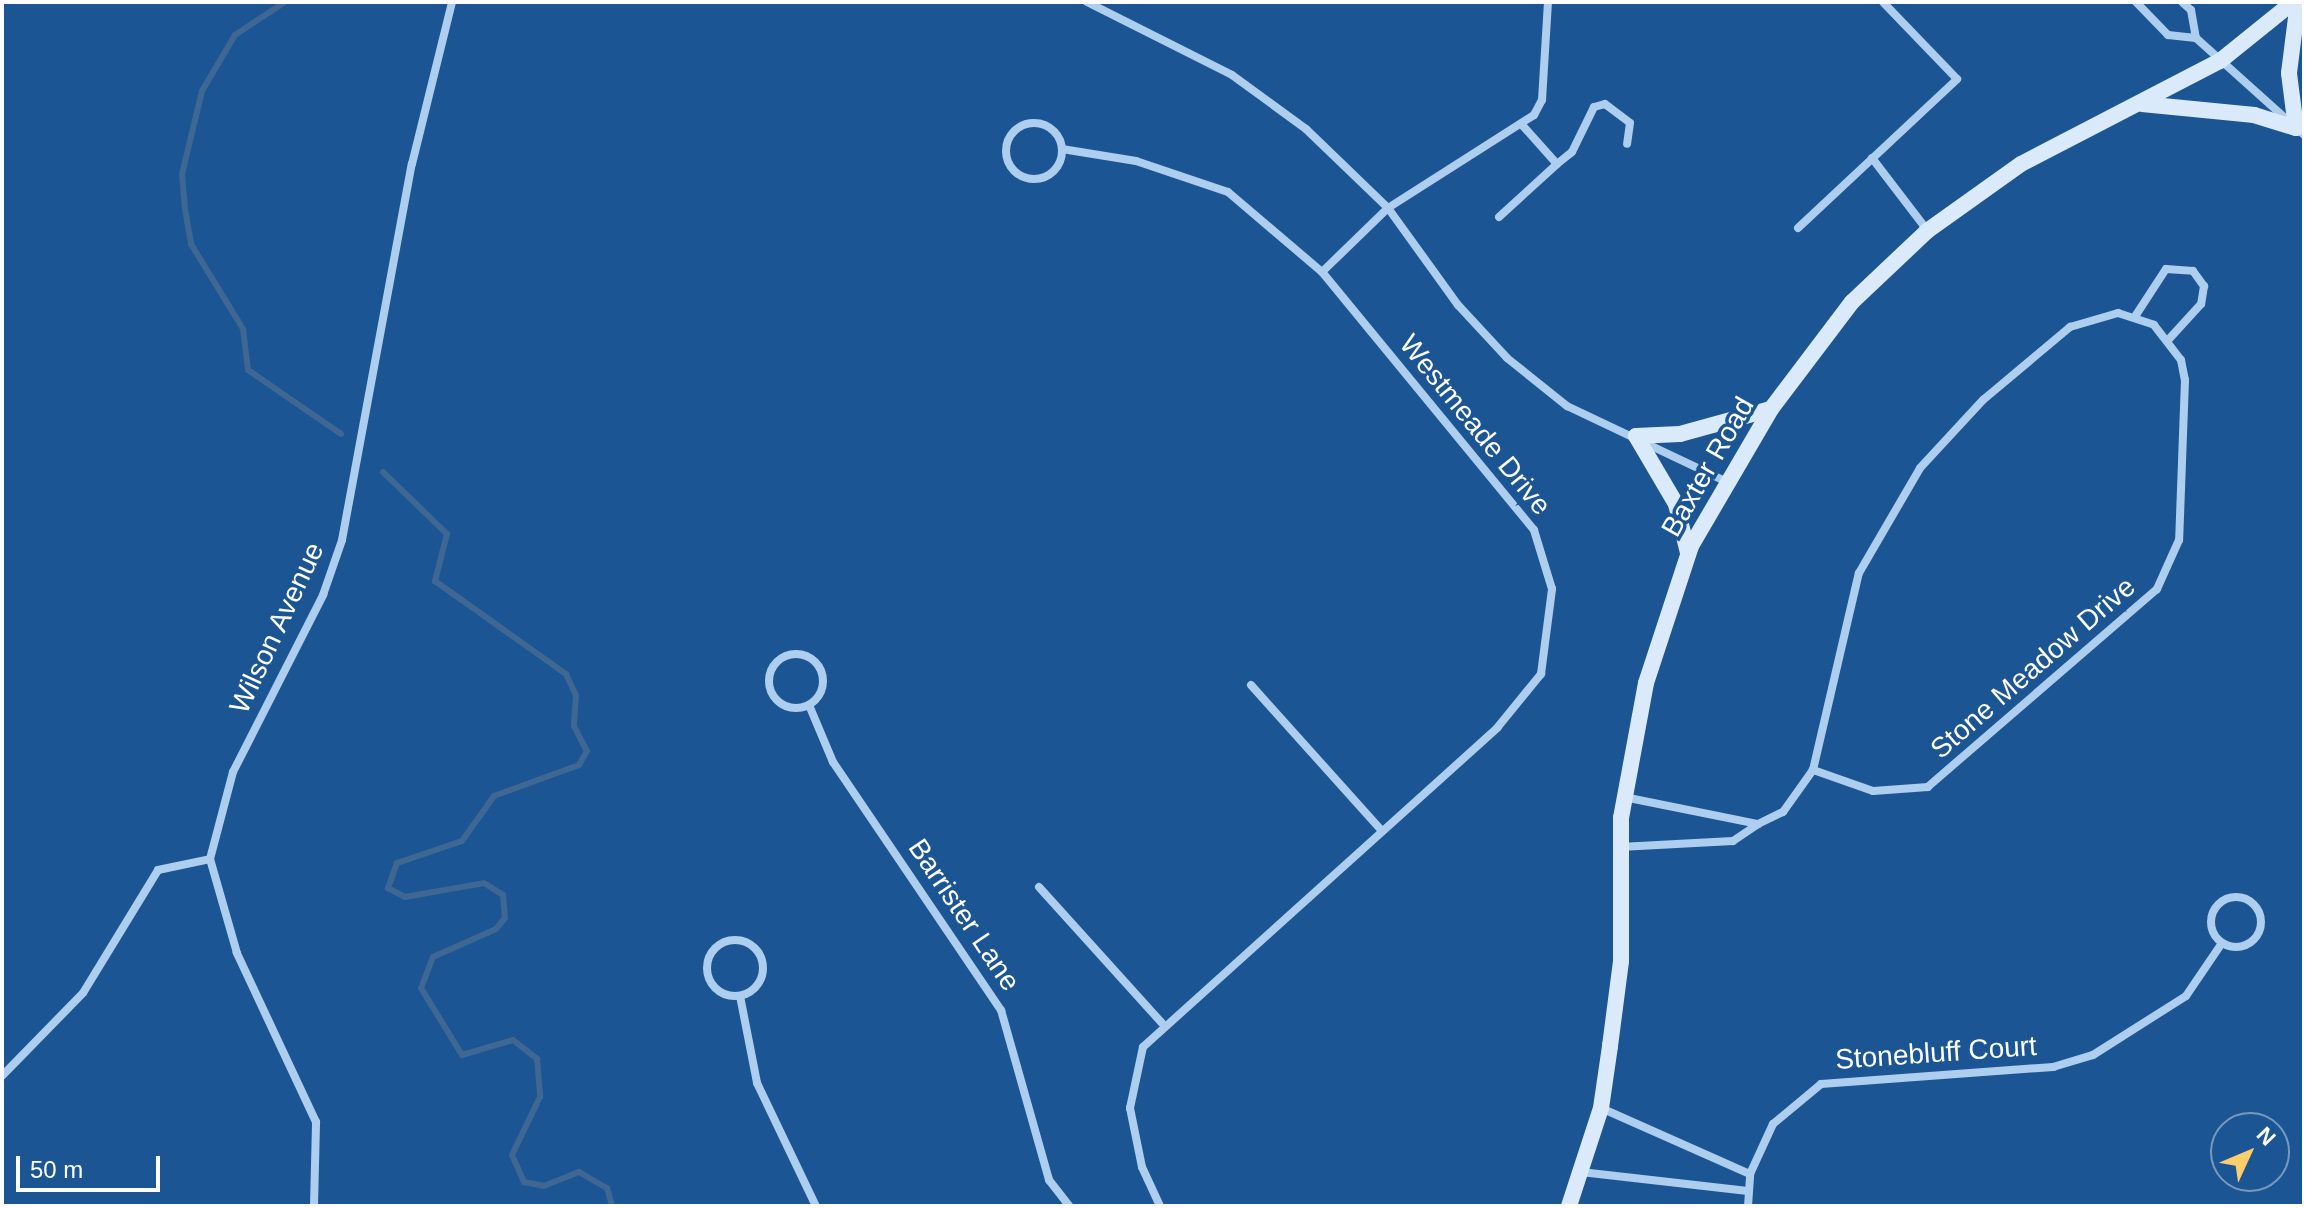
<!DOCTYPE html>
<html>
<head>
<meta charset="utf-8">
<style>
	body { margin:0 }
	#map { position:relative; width:2306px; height:1208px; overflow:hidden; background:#1c5593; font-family:Helvetica,sans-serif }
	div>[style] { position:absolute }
	.stream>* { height:6px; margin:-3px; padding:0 3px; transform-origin:3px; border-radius:3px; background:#3e6793 }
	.minor>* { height:8px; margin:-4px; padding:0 4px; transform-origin:4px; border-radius:4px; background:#aeceef }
	.minor>.ring { margin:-4px; padding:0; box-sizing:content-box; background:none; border:8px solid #aeceef; border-radius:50% }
	.secondary>* { height:16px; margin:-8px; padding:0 8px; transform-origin:8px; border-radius:8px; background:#dbeafa }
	span { translate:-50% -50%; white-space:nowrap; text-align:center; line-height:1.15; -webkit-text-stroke:7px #1c5593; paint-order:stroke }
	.street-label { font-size:28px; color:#fff }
	.frame { position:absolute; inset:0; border:4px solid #fff; pointer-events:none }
	.north { position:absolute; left:2210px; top:1112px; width:80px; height:80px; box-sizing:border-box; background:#1c5593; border:2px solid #7799be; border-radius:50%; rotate:46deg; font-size:22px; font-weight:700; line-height:32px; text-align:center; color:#fff }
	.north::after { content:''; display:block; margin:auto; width:28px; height:36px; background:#fece6c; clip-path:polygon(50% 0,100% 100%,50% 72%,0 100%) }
	.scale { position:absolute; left:16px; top:1156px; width:144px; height:36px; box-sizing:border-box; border:4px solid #fff; border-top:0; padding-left:10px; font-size:24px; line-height:28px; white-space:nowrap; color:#fff; -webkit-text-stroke:6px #1c5593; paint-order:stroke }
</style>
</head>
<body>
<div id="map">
	<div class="stream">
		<i style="left:285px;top:2px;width:60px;rotate:146.6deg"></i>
		<i style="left:235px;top:35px;width:65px;rotate:120.5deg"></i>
		<i style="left:202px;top:91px;width:85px;rotate:103.5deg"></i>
		<i style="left:182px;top:174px;width:35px;rotate:85deg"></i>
		<i style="left:185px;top:209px;width:36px;rotate:80deg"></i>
		<i style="left:191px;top:244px;width:100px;rotate:58.5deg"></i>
		<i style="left:243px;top:329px;width:41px;rotate:83deg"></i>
		<i style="left:248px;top:370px;width:113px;rotate:34.5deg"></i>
		<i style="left:383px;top:472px;width:89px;rotate:44.1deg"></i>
		<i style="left:447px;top:534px;width:49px;rotate:104.3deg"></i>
		<i style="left:435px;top:581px;width:161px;rotate:35.4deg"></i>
		<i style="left:566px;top:674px;width:23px;rotate:65deg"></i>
		<i style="left:576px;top:695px;width:31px;rotate:94deg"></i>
		<i style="left:574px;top:726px;width:28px;rotate:63deg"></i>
		<i style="left:587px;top:751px;width:16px;rotate:120deg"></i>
		<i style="left:579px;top:765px;width:90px;rotate:160deg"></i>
		<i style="left:494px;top:796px;width:55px;rotate:125.4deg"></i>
		<i style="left:462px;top:841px;width:69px;rotate:161.3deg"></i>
		<i style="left:397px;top:863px;width:27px;rotate:110deg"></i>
		<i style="left:388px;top:888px;width:19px;rotate:28deg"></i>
		<i style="left:405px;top:897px;width:80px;rotate:-10deg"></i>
		<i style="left:484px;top:883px;width:22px;rotate:32deg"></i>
		<i style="left:503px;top:895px;width:23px;rotate:85deg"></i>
		<i style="left:505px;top:918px;width:14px;rotate:129deg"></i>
		<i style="left:496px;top:929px;width:69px;rotate:156deg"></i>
		<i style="left:433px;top:957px;width:33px;rotate:111deg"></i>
		<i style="left:421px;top:988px;width:79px;rotate:58.5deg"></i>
		<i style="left:462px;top:1055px;width:53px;rotate:-16.4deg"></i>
		<i style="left:513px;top:1040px;width:31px;rotate:38deg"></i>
		<i style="left:537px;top:1059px;width:38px;rotate:85deg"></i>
		<i style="left:540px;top:1097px;width:64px;rotate:115.8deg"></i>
		<i style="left:512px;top:1155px;width:30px;rotate:66deg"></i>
		<i style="left:524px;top:1182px;width:20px;rotate:11deg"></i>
		<i style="left:544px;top:1186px;width:38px;rotate:-22deg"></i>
		<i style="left:579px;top:1172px;width:32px;rotate:30deg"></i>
		<i style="left:607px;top:1188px;width:19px;rotate:74deg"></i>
	</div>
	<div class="minor">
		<i style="left:1087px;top:2px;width:162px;rotate:26.7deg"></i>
		<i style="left:1232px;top:75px;width:92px;rotate:36.1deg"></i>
		<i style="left:1306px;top:129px;width:114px;rotate:43.9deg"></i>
		<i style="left:1388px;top:208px;width:120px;rotate:54.2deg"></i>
		<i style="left:1458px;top:305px;width:72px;rotate:47.2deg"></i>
		<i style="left:1507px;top:358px;width:77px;rotate:38.7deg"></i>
		<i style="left:1567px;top:406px;width:177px;rotate:25.4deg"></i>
		<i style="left:2136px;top:2px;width:46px;rotate:45.9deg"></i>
		<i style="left:2168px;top:35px;width:28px;rotate:6deg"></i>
		<i style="left:2182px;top:2px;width:12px;rotate:42deg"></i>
		<i style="left:2191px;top:10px;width:28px;rotate:80deg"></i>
		<i style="left:2196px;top:38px;width:145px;rotate:41.9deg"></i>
		<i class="ring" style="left:1006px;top:123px;width:48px;height:48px"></i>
		<i style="left:1523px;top:126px;width:51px;rotate:48.2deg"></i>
		<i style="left:1557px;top:164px;width:19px;rotate:-39deg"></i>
		<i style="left:1572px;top:152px;width:50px;rotate:-63.9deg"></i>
		<i style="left:1594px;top:107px;width:11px;rotate:-15deg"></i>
		<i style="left:1605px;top:104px;width:31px;rotate:37deg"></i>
		<i style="left:1630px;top:123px;width:21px;rotate:98deg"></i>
		<i style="left:1062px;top:149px;width:75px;rotate:9.2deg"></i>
		<i style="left:1136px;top:161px;width:97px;rotate:18.6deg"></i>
		<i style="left:1228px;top:192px;width:123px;rotate:40.4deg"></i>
		<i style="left:1872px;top:158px;width:91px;rotate:52.6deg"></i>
		<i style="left:1499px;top:217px;width:79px;rotate:-42.4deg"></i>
		<i style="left:1798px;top:228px;width:218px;rotate:-43.1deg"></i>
		<i style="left:1957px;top:79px;width:107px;rotate:-133.9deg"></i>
		<i style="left:2136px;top:315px;width:55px;rotate:-56.9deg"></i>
		<i style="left:2166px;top:269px;width:27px;rotate:4deg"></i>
		<i style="left:2193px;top:271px;width:19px;rotate:54deg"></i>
		<i style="left:2204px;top:286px;width:18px;rotate:99deg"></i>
		<i style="left:2201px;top:304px;width:47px;rotate:132.4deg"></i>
		<i class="ring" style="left:769px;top:654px;width:46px;height:46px"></i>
		<i style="left:1251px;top:685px;width:193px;rotate:48.1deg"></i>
		<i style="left:809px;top:705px;width:62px;rotate:67.2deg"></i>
		<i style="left:833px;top:762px;width:300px;rotate:55.9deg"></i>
		<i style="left:1001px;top:1010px;width:177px;rotate:74.2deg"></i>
		<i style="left:1049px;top:1180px;width:33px;rotate:52deg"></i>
		<i style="left:1624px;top:797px;width:137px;rotate:11.4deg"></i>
		<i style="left:1758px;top:824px;width:28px;rotate:-26deg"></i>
		<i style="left:1783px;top:812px;width:52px;rotate:-54.5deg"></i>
		<i style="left:1813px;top:770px;width:202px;rotate:-76.9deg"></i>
		<i style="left:1859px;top:573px;width:121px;rotate:-59.8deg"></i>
		<i style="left:1920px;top:468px;width:93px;rotate:-47.2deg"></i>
		<i style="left:1983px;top:400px;width:114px;rotate:-40deg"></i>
		<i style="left:2070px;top:327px;width:50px;rotate:-16.3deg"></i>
		<i style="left:2118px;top:313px;width:38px;rotate:18deg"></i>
		<i style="left:2154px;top:325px;width:44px;rotate:52.4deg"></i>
		<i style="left:2181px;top:360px;width:20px;rotate:79deg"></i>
		<i style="left:2185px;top:380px;width:160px;rotate:92.1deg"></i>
		<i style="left:2179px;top:540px;width:54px;rotate:114.2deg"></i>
		<i style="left:2157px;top:589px;width:303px;rotate:139.2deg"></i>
		<i style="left:1928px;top:787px;width:55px;rotate:175.8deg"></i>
		<i style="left:1873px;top:791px;width:64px;rotate:-160.7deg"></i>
		<i style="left:1620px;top:847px;width:113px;rotate:-3deg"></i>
		<i style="left:1733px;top:841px;width:30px;rotate:-34deg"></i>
		<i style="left:1039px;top:887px;width:183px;rotate:47.9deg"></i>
		<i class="ring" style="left:2211px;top:897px;width:42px;height:42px"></i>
		<i class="ring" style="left:707px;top:940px;width:48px;height:48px"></i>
		<i style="left:740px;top:996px;width:89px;rotate:78.9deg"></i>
		<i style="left:757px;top:1083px;width:136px;rotate:64.4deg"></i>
		<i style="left:2px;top:1076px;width:116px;rotate:-45.7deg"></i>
		<i style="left:83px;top:993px;width:144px;rotate:-58.6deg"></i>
		<i style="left:158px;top:870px;width:53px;rotate:-11.9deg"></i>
		<i style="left:1601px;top:1108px;width:163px;rotate:23.9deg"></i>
		<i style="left:1581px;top:1172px;width:168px;rotate:6.5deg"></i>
		<i style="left:314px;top:1206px;width:84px;rotate:-88.6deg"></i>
		<i style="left:316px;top:1122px;width:187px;rotate:-115.1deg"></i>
		<i style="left:237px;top:953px;width:98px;rotate:-106deg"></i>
		<i style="left:210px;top:859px;width:90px;rotate:-75.2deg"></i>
		<i style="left:233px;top:772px;width:199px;rotate:-63deg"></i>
		<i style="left:323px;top:595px;width:58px;rotate:-70.9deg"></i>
		<i style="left:342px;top:540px;width:382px;rotate:-79.5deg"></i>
		<i style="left:412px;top:164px;width:167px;rotate:-76.1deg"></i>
		<i style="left:1160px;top:1206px;width:43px;rotate:-114.8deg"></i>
		<i style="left:1142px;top:1167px;width:60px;rotate:-101.5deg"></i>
		<i style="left:1130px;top:1108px;width:62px;rotate:-78deg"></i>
		<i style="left:1143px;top:1047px;width:477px;rotate:-42deg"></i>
		<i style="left:1497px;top:728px;width:70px;rotate:-50.8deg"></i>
		<i style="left:1541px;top:674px;width:86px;rotate:-82.6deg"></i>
		<i style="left:1552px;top:589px;width:62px;rotate:-107deg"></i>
		<i style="left:1534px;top:530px;width:334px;rotate:-129.4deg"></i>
		<i style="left:1322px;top:272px;width:92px;rotate:-44.1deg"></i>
		<i style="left:1388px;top:208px;width:173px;rotate:-32.5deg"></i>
		<i style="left:1534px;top:115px;width:17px;rotate:-62deg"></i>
		<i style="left:1542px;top:100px;width:98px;rotate:-86.5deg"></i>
		<i style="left:1748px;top:1206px;width:32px;rotate:-86deg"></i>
		<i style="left:1750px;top:1174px;width:55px;rotate:-65.3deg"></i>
		<i style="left:1773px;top:1124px;width:62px;rotate:-39.8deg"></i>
		<i style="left:1821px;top:1084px;width:233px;rotate:-4.2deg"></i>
		<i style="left:2053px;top:1067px;width:42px;rotate:-16.7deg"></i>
		<i style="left:2093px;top:1055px;width:110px;rotate:-32.4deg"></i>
		<i style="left:2186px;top:996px;width:64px;rotate:-55.8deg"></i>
	</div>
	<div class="secondary">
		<i style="left:2142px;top:104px;width:113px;rotate:5.6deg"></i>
		<i style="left:2254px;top:115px;width:44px;rotate:17.2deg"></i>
		<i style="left:2296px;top:128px;width:55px;rotate:-97.3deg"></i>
		<i style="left:2289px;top:73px;width:72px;rotate:-82.8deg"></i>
		<i style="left:1636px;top:436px;width:44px;rotate:-2.6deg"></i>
		<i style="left:1680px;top:434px;width:94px;rotate:-15.4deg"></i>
		<i style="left:1636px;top:436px;width:79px;rotate:59.5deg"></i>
		<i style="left:1676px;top:504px;width:50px;rotate:76.2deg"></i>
		<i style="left:1569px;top:1206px;width:103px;rotate:-71.9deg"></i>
		<i style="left:1601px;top:1108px;width:63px;rotate:-81.7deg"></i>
		<i style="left:1610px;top:1046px;width:86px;rotate:-82.6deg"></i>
		<i style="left:1621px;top:961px;width:143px;rotate:-90deg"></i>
		<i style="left:1621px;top:818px;width:137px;rotate:-79.5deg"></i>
		<i style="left:1646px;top:683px;width:144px;rotate:-71.8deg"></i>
		<i style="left:1691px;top:546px;width:159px;rotate:-59.7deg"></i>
		<i style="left:1771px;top:409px;width:134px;rotate:-52.9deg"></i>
		<i style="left:1852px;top:302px;width:103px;rotate:-43.4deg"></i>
		<i style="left:1927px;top:231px;width:115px;rotate:-35.5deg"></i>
		<i style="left:2021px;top:164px;width:224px;rotate:-27.4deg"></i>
		<i style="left:2220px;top:61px;width:94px;rotate:-38.9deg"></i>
	</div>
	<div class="street-label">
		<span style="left:1475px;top:425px;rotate:51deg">Westmeade Drive</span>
		<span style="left:1708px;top:467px;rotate:-60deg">Baxter Road</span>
		<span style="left:277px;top:628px;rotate:-65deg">Wilson Avenue</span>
		<span style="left:2033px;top:668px;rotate:-41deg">Stone Meadow Drive</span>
		<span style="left:964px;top:915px;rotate:56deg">Barrister Lane</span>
		<span style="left:1936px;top:1053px;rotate:-4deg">Stonebluff Court</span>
	</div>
	<div class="frame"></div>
	<div class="north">N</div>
	<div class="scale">50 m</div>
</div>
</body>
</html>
